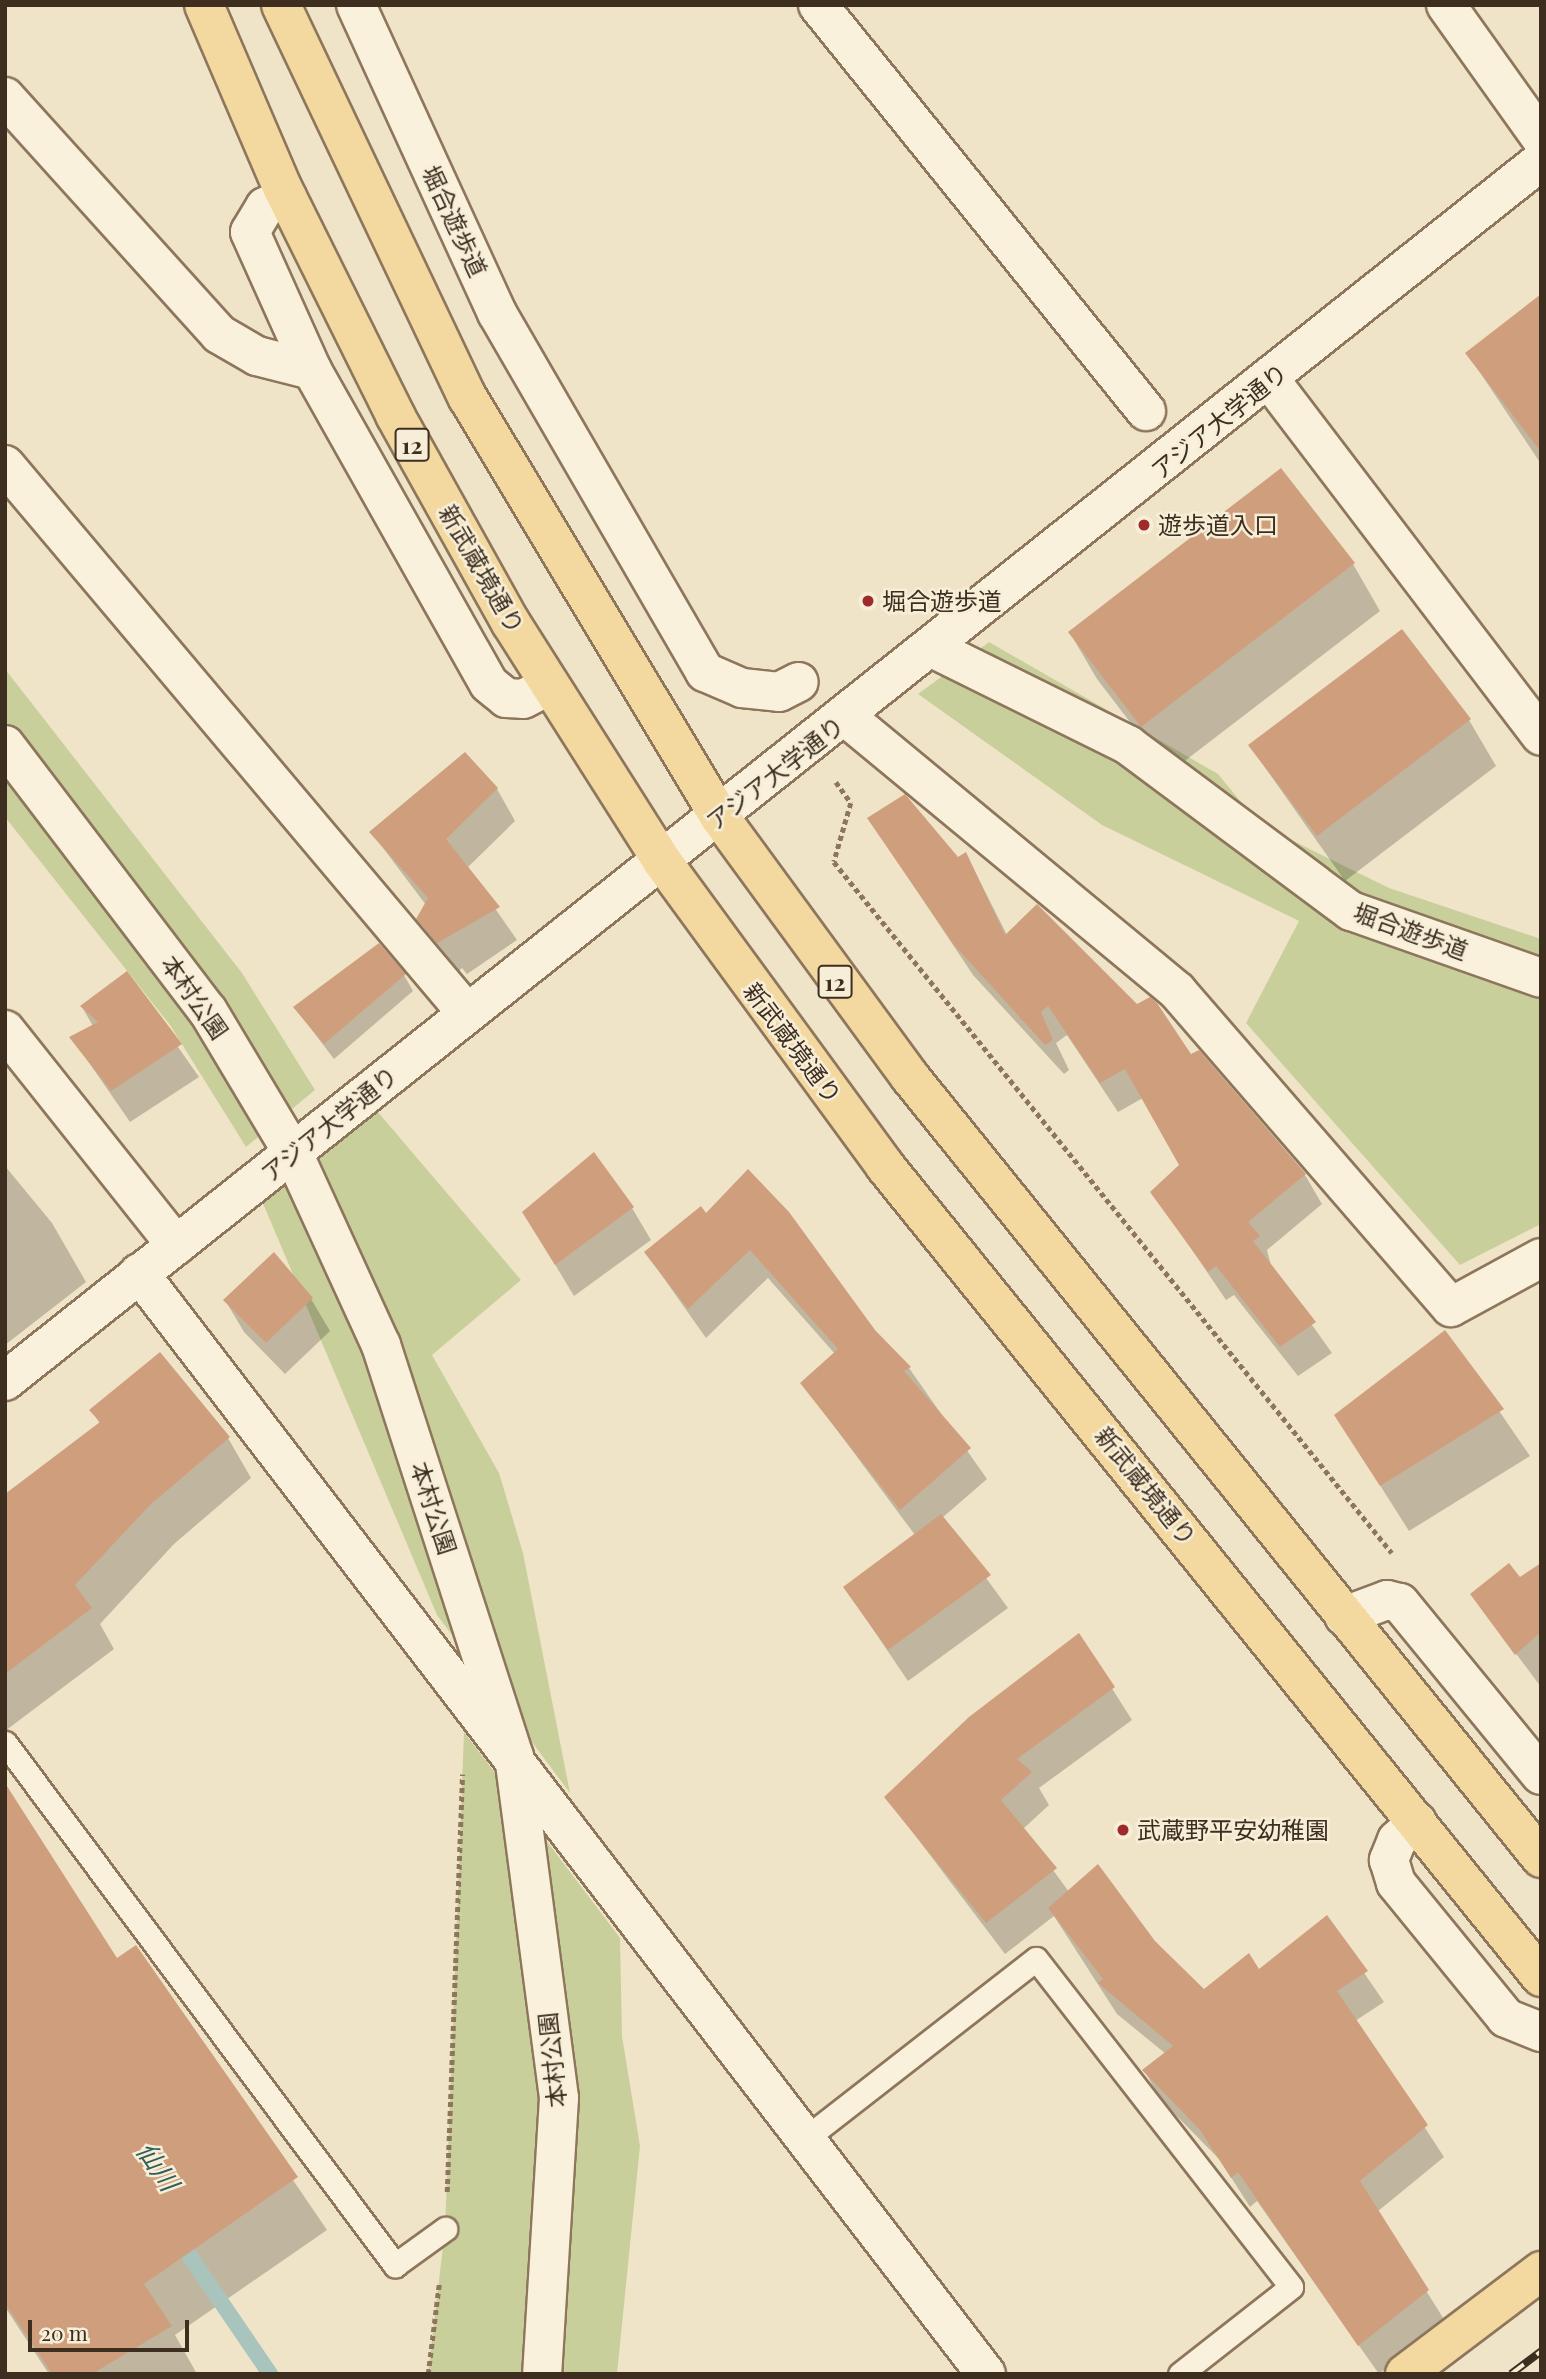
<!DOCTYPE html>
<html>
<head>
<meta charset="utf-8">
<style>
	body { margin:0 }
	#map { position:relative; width:1546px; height:2379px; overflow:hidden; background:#f0e4c8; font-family:"Playfair Display","Noto Sans JP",serif }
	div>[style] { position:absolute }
	.green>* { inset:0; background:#c9cf9b }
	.shadow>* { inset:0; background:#0003 }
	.stream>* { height:16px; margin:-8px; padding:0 8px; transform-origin:8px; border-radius:8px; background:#a9c4bc }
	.building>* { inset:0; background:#cf9f7d }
	.path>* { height:4.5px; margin-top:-2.25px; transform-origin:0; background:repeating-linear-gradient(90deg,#8d765c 0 5px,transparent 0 8.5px) }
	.roads { filter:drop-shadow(2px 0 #8d765c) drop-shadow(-2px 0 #8d765c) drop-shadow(0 2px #8d765c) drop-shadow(0 -2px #8d765c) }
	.lane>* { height:23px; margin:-11.5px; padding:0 11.5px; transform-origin:11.5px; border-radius:11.5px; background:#faf1dc }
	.street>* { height:38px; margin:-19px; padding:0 19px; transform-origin:19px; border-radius:19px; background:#faf1dc }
	.secondary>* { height:38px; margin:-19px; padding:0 19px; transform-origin:19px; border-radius:19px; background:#faf1dc }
	.primary>* { height:38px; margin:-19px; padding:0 19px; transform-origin:19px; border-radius:19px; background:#f3d9a0 }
	.rail>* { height:8px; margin-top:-4px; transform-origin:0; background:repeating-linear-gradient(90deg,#f7eed8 0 16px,#3d2e20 0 32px); box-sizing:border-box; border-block:2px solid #3d2e20 }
	.dots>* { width:19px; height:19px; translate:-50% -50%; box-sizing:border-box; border:4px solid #f7eed8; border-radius:50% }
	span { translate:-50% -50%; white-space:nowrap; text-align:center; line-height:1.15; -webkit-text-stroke:5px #f7eed8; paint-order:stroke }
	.shield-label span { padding:2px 5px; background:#f7eed8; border:2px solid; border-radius:5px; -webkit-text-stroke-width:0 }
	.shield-label { font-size:23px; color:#3d2e20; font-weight:700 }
	.street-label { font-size:24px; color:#3d2e20 }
	.poi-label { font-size:24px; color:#3d2e20 }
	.left { translate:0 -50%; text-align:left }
	.water-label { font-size:26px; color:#2f5d5a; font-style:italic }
	.frame { position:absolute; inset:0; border:7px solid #3d2e20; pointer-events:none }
	.scale { position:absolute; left:28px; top:2320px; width:161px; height:32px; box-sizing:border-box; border:4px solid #3d2e20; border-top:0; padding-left:9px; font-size:21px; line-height:24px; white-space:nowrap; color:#3d2e20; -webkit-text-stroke:5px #f7eed8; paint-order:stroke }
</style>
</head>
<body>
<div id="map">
	<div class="green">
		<i style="clip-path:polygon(989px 642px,1218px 774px,1259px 824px,1389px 888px,1541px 939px,1541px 1224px,1460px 1265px,1246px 1023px,1299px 921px,1102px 825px,918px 694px)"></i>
		<i style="clip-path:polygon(5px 669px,242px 973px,315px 1090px,246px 1147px,170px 1025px,5px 817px)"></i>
		<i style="clip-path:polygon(377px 1111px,521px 1280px,432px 1355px,499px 1473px,523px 1553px,570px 1793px,437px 1615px,262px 1201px)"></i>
		<i style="clip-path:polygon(464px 1732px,620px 1938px,622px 2036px,640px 2146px,617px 2374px,428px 2374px,445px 2229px)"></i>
	</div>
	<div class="shadow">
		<i style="clip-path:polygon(1541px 297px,1541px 464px,1467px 353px)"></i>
		<i style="clip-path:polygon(1353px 564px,1380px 611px,1169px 773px,1097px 679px,1070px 633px)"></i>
		<i style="clip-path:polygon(1469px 720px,1496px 766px,1345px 881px,1250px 746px)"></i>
		<i style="clip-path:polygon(497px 789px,515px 821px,467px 868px,517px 940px,467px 974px,462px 968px,456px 974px,418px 919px,426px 905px,371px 832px)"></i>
		<i style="clip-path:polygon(869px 819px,958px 859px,966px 854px,1007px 935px,1191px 1056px,1305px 1175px,1322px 1204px,1267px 1250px,1272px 1269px,1332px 1353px,1298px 1376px,1234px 1295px,1226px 1300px,1153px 1192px,1182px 1165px,1143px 1098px,1118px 1112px,1067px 1035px,1056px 1043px,1069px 1070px,1064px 1074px,973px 975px)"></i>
		<i style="clip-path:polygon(127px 974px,199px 1077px,130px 1122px,72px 1038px,93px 1026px,82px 1007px)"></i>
		<i style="clip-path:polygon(404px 975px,413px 991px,334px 1059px,295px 1008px)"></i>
		<i style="clip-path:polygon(5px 1166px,52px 1223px,86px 1282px,5px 1345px)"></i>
		<i style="clip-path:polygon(632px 1208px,651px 1240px,574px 1296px,524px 1213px)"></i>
		<i style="clip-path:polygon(706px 1216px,873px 1331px,909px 1368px,987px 1479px,942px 1518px,1008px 1608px,908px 1681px,845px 1588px,915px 1535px,802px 1383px,835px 1354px,768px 1278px,706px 1338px,646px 1253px)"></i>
		<i style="clip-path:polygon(311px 1299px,330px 1331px,285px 1374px,244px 1332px,225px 1300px)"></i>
		<i style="clip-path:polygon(1445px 1332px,1530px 1456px,1409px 1531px,1336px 1416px)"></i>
		<i style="clip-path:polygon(92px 1411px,228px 1438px,251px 1478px,174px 1544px,100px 1624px,114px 1649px,5px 1731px,5px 1495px,100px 1424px)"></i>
		<i style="clip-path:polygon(1541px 1565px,1541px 1687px,1472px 1595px,1520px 1580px)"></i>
		<i style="clip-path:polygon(1078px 1635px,1132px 1720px,1039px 1788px,1049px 1805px,1023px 1829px,1069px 1892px,1153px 1942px,1204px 1991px,1259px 1972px,1326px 1917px,1384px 2002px,1355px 2021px,1444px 2157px,1377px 2212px,1445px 2321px,1379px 2374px,1257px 2201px,1250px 2207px,1220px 2160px,1161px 2100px,1144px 2070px,1166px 2054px,1117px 2014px,1054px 1916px,1005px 1954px,886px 1797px)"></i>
		<i style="clip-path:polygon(5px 1786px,117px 1960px,135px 1948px,327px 2230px,175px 2335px,197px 2374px,49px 2374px,5px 2307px)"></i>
	</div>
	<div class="stream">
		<i style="left:176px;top:2236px;width:167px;rotate:55.7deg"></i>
	</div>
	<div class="building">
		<i style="clip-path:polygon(1541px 294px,1541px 452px,1465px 353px)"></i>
		<i style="clip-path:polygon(1281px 468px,1355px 563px,1141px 727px,1068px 632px)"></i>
		<i style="clip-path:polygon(1402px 629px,1471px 719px,1317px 836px,1248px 745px)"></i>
		<i style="clip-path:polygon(465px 752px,498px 788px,446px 839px,500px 907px,437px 943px,416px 919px,428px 898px,369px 832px)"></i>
		<i style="clip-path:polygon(905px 794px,958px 857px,966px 852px,1005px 935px,1037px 904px,1137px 1004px,1150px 997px,1157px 1003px,1191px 1054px,1199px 1050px,1306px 1174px,1248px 1222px,1260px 1236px,1253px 1241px,1316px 1322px,1280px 1347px,1216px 1266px,1208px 1272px,1150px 1192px,1179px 1165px,1125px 1069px,1100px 1083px,1048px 1006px,1041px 1012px,1053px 1040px,1045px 1045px,954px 945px,867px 818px)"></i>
		<i style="clip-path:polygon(379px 943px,406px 974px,324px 1044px,293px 1007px)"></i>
		<i style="clip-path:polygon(127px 971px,182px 1044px,111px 1091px,69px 1037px,98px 1022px,80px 1006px)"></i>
		<i style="clip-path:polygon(594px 1152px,634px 1207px,555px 1265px,522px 1212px)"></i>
		<i style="clip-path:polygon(748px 1169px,789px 1212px,875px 1330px,911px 1367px,904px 1371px,971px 1448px,900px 1510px,800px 1383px,838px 1349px,750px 1250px,688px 1309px,644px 1252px,701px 1206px,706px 1213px)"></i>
		<i style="clip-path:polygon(274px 1252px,313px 1298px,266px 1343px,223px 1300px)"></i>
		<i style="clip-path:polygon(1445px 1330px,1504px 1409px,1380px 1486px,1334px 1415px)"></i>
		<i style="clip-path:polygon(160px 1352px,230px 1437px,151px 1504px,75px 1585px,92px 1608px,5px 1674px,5px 1494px,100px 1422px,89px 1410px)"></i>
		<i style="clip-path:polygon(941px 1514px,991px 1575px,888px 1650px,843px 1587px)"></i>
		<i style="clip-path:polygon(1509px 1563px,1520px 1577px,1541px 1563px,1541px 1632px,1515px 1655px,1470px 1594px)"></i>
		<i style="clip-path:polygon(1079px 1633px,1115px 1687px,1017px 1759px,1032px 1772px,1001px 1800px,1057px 1868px,986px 1923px,884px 1797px,969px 1717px)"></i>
		<i style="clip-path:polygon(5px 1783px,117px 1958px,136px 1945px,298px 2177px,144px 2284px,172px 2326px,92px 2374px,52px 2374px,5px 2303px)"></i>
		<i style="clip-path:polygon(1098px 1864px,1155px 1941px,1204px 1989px,1249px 1953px,1259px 1969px,1327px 1915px,1368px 1971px,1337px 1991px,1428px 2125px,1360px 2181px,1429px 2290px,1358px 2346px,1238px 2172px,1231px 2178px,1200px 2130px,1142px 2070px,1173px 2046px,1098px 1983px,1103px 1979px,1048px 1908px)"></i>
	</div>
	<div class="path">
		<i style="left:836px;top:782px;width:26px;rotate:54deg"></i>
		<i style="left:851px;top:803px;width:61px;rotate:106.1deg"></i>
		<i style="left:834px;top:862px;width:888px;rotate:51.08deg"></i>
		<i style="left:447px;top:2192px;width:418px;rotate:-87.9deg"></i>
		<i style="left:428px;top:2374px;width:91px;rotate:-83deg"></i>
	</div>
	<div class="roads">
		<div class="lane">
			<i style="left:5px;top:1743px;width:652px;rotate:53.24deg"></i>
			<i style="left:395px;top:2265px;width:62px;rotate:-35.8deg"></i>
			<i style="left:806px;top:2138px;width:291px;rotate:-37.9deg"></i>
			<i style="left:1036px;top:1959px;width:415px;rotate:52.1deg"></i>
			<i style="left:1291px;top:2287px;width:141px;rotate:141.9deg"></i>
		</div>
		<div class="street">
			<i style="left:356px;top:5px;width:339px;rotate:65.4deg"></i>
			<i style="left:497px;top:313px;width:415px;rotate:59.9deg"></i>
			<i style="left:705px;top:672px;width:40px;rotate:23.4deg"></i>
			<i style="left:742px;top:688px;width:37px;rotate:6deg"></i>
			<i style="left:779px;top:692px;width:22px;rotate:-27deg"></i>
			<i style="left:818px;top:5px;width:522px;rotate:51.07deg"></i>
			<i style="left:1446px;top:5px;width:163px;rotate:54.5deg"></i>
			<i style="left:5px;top:97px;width:319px;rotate:47.9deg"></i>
			<i style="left:219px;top:334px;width:44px;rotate:30.1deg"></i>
			<i style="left:257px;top:356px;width:57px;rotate:14.3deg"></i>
			<i style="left:287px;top:197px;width:24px;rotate:156deg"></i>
			<i style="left:265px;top:207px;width:29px;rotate:121deg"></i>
			<i style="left:250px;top:232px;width:151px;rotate:65.8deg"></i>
			<i style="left:312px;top:370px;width:360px;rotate:60.6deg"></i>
			<i style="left:489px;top:684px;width:22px;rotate:39deg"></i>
			<i style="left:506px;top:698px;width:17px;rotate:3deg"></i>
			<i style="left:523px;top:699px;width:30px;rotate:-27deg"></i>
			<i style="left:1270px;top:380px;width:447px;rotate:52.7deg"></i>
			<i style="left:5px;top:465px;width:717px;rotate:49.87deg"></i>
			<i style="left:932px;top:648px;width:219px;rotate:26.3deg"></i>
			<i style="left:1128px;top:745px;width:278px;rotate:36.7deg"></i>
			<i style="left:1351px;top:911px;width:201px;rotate:19.4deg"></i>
			<i style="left:846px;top:717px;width:430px;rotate:39.6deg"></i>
			<i style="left:1177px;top:991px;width:418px;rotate:49.1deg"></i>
			<i style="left:1451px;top:1307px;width:102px;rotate:-28.6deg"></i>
			<i style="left:5px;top:745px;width:335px;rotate:52.7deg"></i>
			<i style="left:208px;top:1011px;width:165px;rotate:59.1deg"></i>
			<i style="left:293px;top:1153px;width:211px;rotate:65.4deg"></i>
			<i style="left:381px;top:1345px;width:432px;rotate:72.1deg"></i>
			<i style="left:514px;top:1756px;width:345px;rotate:82.5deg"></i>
			<i style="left:559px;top:2098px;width:277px;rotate:93.5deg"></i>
			<i style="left:5px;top:1030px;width:275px;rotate:51.5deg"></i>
			<i style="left:139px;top:1273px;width:1389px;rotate:52.43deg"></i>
			<i style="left:1344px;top:1616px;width:46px;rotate:-20.4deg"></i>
			<i style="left:1387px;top:1600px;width:13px;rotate:13deg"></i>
			<i style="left:1400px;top:1603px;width:222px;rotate:50.7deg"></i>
			<i style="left:1417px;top:1822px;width:27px;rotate:138deg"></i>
			<i style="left:1397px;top:1840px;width:22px;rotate:112deg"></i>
			<i style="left:1389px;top:1860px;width:24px;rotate:73deg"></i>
			<i style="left:1396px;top:1883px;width:174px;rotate:50.8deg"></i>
			<i style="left:1506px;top:2018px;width:38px;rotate:22deg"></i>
		</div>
		<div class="secondary">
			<i style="left:5px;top:1381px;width:1962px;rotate:-38.46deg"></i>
		</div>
		<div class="primary">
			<i style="left:204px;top:5px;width:200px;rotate:66.8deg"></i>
			<i style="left:283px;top:189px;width:252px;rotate:63.6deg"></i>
			<i style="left:395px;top:415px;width:238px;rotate:60.9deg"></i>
			<i style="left:511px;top:623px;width:282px;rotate:57.6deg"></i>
			<i style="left:662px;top:861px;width:378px;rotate:53.8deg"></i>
			<i style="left:885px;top:1166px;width:1043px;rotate:51.03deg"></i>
			<i style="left:281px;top:5px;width:435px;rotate:64.6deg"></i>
			<i style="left:468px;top:398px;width:488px;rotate:59deg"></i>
			<i style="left:719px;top:816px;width:323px;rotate:53.8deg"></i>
			<i style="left:910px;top:1077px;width:1004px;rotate:51.06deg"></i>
			<i style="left:1405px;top:2374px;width:171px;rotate:-37.1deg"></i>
		</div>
	</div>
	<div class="rail">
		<i style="left:1511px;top:2374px;width:38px;rotate:-37deg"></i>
	</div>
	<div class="dots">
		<i style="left:1144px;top:525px;background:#9e2a2b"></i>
		<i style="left:868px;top:601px;background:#9e2a2b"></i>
		<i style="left:1123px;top:1830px;background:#9e2a2b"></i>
	</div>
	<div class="shield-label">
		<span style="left:412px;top:445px">12</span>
		<span style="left:835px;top:982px">12</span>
	</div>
	<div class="street-label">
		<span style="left:455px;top:221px;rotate:65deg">堀合遊歩道</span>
		<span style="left:1219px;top:421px;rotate:-39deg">アジア大学通り</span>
		<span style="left:482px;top:569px;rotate:60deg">新武蔵境通り</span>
		<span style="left:775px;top:773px;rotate:-38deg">アジア大学通り</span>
		<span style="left:1411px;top:931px;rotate:20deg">堀合遊歩道</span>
		<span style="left:195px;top:997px;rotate:55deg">本村公園</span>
		<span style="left:793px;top:1043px;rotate:53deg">新武蔵境通り</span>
		<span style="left:329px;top:1124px;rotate:-39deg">アジア大学通り</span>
		<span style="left:1146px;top:1486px;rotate:51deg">新武蔵境通り</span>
		<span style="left:434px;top:1508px;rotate:72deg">本村公園</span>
		<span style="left:552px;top:2060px;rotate:-96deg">本村公園</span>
	</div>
	<div class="poi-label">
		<span class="left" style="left:1158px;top:525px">遊歩道入口</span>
		<span class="left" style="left:882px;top:601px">堀合遊歩道</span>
		<span class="left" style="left:1137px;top:1830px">武蔵野平安幼稚園</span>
	</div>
	<div class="water-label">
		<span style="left:158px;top:2166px;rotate:56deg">仙川</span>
	</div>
	<div class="frame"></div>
	<div class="scale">20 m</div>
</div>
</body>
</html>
